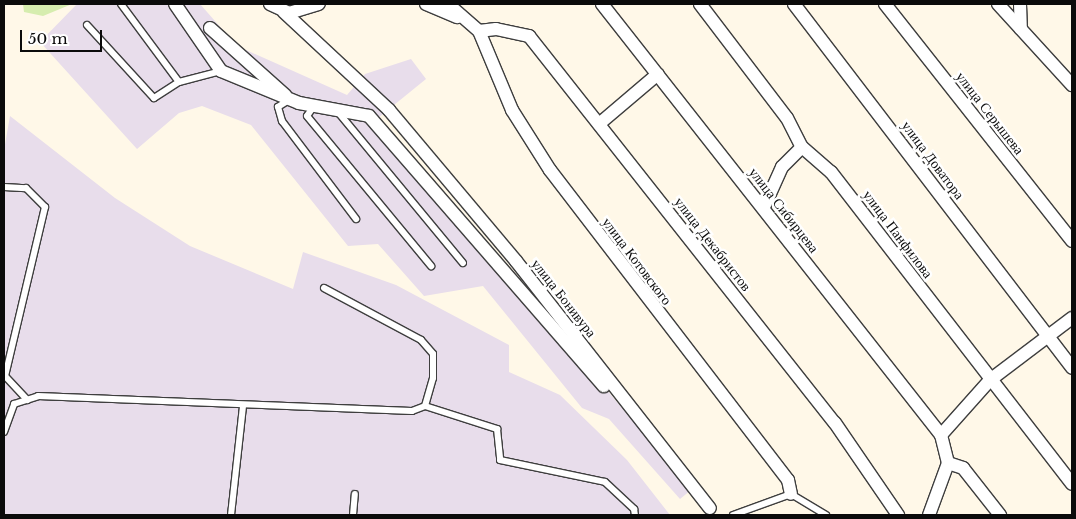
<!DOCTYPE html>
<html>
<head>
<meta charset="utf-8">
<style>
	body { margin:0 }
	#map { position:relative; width:1076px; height:519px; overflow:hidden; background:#fff8e8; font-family:"Libre Baskerville",serif }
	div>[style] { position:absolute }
	.industrial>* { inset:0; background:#e8ddeb }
	.green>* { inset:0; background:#d6edaf }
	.roads { filter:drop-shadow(1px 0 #3e3e3e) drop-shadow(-1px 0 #3e3e3e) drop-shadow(0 1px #3e3e3e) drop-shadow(0 -1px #3e3e3e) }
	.service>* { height:6px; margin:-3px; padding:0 3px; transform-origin:3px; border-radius:3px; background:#fff }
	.minor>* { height:12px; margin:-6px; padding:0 6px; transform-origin:6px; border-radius:6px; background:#fff }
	span { translate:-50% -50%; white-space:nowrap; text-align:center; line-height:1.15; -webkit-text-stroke:5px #fff; paint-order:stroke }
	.street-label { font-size:14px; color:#0b0b0b }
	.frame { position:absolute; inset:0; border:5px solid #0b0b0b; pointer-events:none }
	.scale { position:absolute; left:20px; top:30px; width:82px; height:22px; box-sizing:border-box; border:2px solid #0b0b0b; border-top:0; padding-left:6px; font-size:15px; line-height:18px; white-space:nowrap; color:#0b0b0b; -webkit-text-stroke:4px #fff; paint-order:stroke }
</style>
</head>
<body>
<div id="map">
	<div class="industrial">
		<i style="clip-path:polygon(77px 4px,200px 4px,237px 46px,347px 95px,365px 74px,411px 59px,426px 79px,378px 118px,691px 490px,680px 499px,609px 419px,582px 408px,483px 286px,424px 296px,378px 244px,348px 246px,251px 125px,202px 106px,179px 113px,137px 149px,40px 42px)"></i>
		<i style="clip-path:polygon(10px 116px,115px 198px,190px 246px,293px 289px,303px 252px,396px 285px,509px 345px,509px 372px,560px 395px,627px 460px,670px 515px,4px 515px,4px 150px)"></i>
	</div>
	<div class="green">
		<i style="clip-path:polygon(23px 4px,72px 4px,43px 16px,24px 12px)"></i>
	</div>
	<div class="roads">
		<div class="service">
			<i style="left:121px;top:4px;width:97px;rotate:53.4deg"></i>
			<i style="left:87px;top:25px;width:99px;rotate:47.5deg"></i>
			<i style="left:154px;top:98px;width:30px;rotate:-33deg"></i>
			<i style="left:179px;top:82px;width:43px;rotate:-14.7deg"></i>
			<i style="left:289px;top:100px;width:13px;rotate:148deg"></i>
			<i style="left:278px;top:107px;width:15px;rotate:74deg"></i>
			<i style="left:282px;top:121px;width:123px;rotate:52.9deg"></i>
			<i style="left:314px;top:106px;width:12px;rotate:125deg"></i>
			<i style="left:307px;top:116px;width:195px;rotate:50.4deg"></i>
			<i style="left:338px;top:112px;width:196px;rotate:50.4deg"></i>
			<i style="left:4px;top:187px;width:22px;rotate:3deg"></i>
			<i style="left:26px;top:188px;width:27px;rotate:45deg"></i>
			<i style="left:45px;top:207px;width:174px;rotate:103.3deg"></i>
			<i style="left:5px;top:376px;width:33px;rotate:47deg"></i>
			<i style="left:324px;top:288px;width:110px;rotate:28.2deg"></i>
			<i style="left:421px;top:340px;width:18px;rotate:49deg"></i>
			<i style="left:433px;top:354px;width:24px;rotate:90deg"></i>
			<i style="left:433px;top:378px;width:29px;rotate:106deg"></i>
			<i style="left:4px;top:432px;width:30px;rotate:-70deg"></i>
			<i style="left:14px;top:404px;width:25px;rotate:-18deg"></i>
			<i style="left:38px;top:396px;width:374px;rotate:2.3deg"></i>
			<i style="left:412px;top:411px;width:14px;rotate:-21deg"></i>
			<i style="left:425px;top:406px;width:76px;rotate:17.7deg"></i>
			<i style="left:497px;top:429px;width:31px;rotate:84deg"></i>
			<i style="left:500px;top:460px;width:107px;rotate:11.8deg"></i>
			<i style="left:605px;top:482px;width:40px;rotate:43deg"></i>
			<i style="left:634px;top:509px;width:6px;rotate:81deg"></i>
			<i style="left:231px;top:515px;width:110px;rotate:-83.7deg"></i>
			<i style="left:353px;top:515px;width:21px;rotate:-85deg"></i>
			<i style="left:733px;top:515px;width:62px;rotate:-19.9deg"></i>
			<i style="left:791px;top:494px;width:41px;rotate:31deg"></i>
		</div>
		<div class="minor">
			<i style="left:175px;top:4px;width:81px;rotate:55.5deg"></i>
			<i style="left:221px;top:71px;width:84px;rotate:22.3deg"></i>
			<i style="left:299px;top:103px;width:71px;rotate:10.5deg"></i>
			<i style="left:369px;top:116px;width:358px;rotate:49deg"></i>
			<i style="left:270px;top:4px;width:21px;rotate:25deg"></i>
			<i style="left:289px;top:13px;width:31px;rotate:-17deg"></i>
			<i style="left:426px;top:4px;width:34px;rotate:23deg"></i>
			<i style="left:448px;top:4px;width:41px;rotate:41.1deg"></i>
			<i style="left:602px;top:4px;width:548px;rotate:51.81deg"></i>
			<i style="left:700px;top:4px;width:143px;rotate:52.7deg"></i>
			<i style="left:787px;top:118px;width:33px;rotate:63deg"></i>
			<i style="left:802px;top:147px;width:38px;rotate:41deg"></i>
			<i style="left:831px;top:172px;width:394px;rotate:52.3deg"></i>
			<i style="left:794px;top:4px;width:458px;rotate:52.6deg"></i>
			<i style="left:885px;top:4px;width:302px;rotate:51.7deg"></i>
			<i style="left:998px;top:4px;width:110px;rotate:47.6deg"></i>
			<i style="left:1020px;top:4px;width:25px;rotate:88deg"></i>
			<i style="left:284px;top:12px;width:144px;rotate:43deg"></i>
			<i style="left:389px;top:110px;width:197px;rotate:49.9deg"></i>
			<i style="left:516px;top:261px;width:314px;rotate:51.9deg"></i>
			<i style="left:210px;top:28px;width:101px;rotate:41.8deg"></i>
			<i style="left:479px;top:31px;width:17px;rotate:-7deg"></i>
			<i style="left:496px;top:29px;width:34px;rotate:12deg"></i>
			<i style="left:529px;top:36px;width:493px;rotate:51.7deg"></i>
			<i style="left:835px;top:423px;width:112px;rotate:55.6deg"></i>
			<i style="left:479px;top:31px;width:86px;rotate:67.3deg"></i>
			<i style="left:512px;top:110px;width:71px;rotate:57.7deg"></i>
			<i style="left:550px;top:170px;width:391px;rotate:52.5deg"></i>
			<i style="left:788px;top:480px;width:14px;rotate:78deg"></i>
			<i style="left:599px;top:124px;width:77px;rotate:-40.3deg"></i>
			<i style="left:764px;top:207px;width:44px;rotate:-65.8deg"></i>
			<i style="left:782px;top:167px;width:28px;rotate:-45deg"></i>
			<i style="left:948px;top:463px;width:16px;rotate:18deg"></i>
			<i style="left:963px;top:468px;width:60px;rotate:51.8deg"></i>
			<i style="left:929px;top:515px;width:55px;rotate:-69.9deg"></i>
			<i style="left:948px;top:463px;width:29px;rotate:-104deg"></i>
			<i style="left:941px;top:435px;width:74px;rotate:-48.3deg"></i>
			<i style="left:990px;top:380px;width:103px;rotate:-37.1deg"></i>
		</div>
	</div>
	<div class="street-label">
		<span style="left:990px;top:113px;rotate:52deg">улица Серышева</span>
		<span style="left:933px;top:160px;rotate:53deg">улица Доватора</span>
		<span style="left:784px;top:210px;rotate:52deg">улица Сибирцева</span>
		<span style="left:898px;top:234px;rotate:53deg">улица Панфилова</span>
		<span style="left:713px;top:244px;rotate:52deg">улица Декабристов</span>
		<span style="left:637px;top:261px;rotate:53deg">улица Котовского</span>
		<span style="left:564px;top:298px;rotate:52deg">улица Бонивура</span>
	</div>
	<div class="frame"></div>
	<div class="scale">50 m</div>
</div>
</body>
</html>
